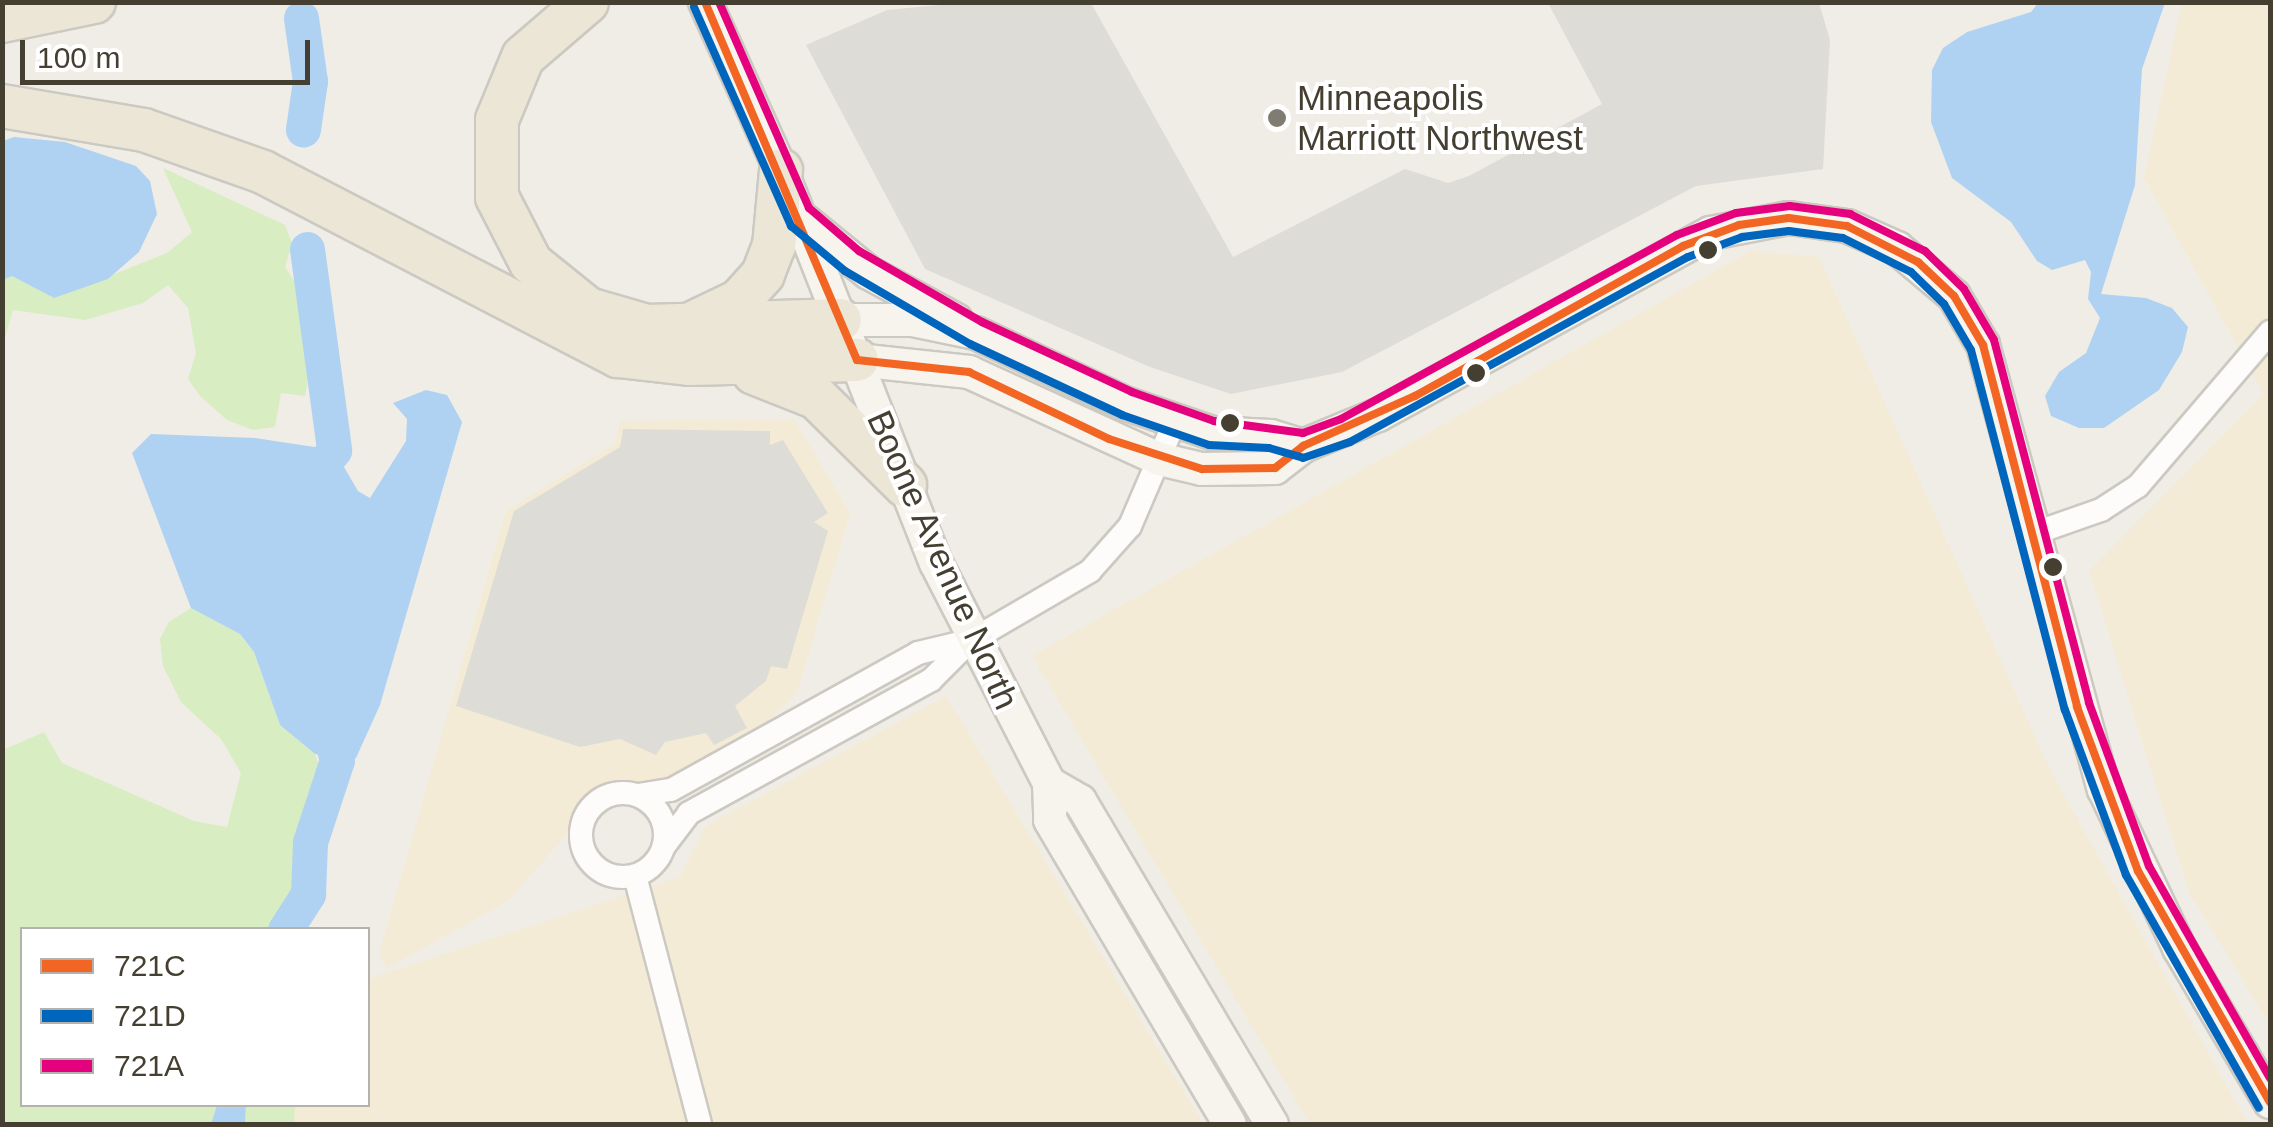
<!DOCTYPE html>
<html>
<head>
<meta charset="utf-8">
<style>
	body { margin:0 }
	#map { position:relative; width:2273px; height:1127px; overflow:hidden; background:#efede5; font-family:Helvetica,sans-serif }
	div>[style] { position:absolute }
	.commercial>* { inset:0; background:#f4ebd6 }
	.green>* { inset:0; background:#d8edc2 }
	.parking>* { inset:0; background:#dedcd6 }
	.water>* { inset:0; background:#b0d2f2 }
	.river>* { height:35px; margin:-17.5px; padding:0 17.5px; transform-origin:17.5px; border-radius:17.5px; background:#b0d2f2 }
	.roads { filter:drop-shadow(2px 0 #cbc9c1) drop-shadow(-2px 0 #cbc9c1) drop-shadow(0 2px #cbc9c1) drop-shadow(0 -2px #cbc9c1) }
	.street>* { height:22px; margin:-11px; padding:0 11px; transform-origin:11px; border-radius:11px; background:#fdfcfb }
	.street>.ring { margin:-11px; padding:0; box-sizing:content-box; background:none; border:22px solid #fdfcfb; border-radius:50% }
	.secondary>* { height:32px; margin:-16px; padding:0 16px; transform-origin:16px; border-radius:16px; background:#f6f4ed }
	.highway>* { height:42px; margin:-21px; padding:0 21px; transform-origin:21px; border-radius:21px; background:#ece6d7 }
	.bus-1>* { height:8px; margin:-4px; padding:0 4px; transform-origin:4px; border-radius:4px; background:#f26522 }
	.bus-2>* { height:8px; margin:-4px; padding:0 4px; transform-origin:4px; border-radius:4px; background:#0065bd }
	.bus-3>* { height:8px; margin:-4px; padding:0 4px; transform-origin:4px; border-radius:4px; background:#e5007d }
	.dots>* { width:28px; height:28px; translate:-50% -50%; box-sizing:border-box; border:5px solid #fff; border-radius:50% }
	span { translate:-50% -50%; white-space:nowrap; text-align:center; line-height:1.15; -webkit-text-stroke:8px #fff; paint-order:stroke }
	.poi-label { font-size:35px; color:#453f32 }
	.left { translate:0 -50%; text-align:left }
	.street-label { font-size:35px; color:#453f32 }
	.frame { position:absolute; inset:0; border:5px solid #453f32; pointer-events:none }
	.legend { position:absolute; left:20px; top:927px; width:350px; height:180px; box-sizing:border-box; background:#fff; border:2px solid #b5b2ad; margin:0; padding:12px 18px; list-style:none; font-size:30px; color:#453f32 }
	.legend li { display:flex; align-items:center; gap:20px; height:50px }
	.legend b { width:50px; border:2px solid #b5b2ad }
	.scale { position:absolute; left:20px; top:40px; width:290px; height:45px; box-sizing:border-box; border:5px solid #453f32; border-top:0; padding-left:12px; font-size:30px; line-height:35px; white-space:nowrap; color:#453f32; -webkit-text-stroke:8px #fff; paint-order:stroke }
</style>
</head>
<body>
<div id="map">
	<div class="commercial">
		<i style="clip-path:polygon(2182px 3px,2270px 3px,2270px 1025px,2189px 892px,2089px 571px,2264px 394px,2144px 178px)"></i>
		<i style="clip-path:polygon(1751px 251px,1819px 257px,2051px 772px,2248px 1124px,1310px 1124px,1032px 656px)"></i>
		<i style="clip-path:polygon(794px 419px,850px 513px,797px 693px,761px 728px,674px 778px,659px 784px,614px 779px,591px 789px,567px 834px,508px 901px,387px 968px,379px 954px,506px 511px,615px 444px,620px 421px)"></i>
		<i style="clip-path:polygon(946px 696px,1203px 1124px,293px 1124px,295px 1105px,368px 1104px,368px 979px,680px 877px,706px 826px)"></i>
	</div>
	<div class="green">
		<i style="clip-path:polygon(163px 168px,285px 225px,292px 243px,285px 267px,305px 298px,309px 375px,305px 396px,281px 393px,275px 427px,253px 430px,227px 420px,201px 397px,188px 379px,196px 353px,188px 308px,168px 285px,143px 303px,85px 320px,13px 310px,3px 344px,3px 280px,12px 276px,54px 298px,167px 253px,192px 232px)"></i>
		<i style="clip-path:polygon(191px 608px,240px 634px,254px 652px,280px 725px,315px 754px,322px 774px,307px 795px,298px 889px,273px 929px,22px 930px,22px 1104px,217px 1105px,211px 1124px,3px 1124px,3px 750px,44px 732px,62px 763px,194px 821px,227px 827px,241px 773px,221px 739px,181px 702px,163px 666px,160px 639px,169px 622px)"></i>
		<i style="clip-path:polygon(246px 1105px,295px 1105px,294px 1124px,245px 1124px)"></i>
	</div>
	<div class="parking">
		<i style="clip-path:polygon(972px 2px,1091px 3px,1233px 257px,1405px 169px,1448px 183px,1469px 176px,1602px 104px,1548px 3px,1819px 3px,1830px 40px,1823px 169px,1696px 186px,1342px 372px,1231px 394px,1150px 367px,925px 269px,806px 45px,887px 10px)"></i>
		<i style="clip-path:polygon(623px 429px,770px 431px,770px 445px,783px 440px,828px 513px,814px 522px,828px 531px,787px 669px,771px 666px,766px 681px,735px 706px,747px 728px,714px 745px,706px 733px,665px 742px,656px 755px,620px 739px,580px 747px,456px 706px,514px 511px,620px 447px)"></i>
	</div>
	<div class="water">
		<i style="clip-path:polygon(2038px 3px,2165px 3px,2142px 69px,2135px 185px,2101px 294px,2146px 298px,2172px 308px,2188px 327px,2182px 352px,2159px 390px,2104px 428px,2079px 428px,2051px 416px,2045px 396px,2059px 372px,2086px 353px,2100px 318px,2088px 299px,2091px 272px,2085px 260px,2052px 270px,2037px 261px,2011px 222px,1952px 178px,1931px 122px,1932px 70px,1943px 48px,1967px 32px,2031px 12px)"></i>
		<i style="clip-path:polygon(14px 137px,65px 142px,136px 166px,150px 181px,157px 214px,139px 252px,108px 279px,54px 298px,12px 276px,3px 280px,3px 141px)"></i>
		<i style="clip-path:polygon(426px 390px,447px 395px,462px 422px,380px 705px,356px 758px,315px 754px,280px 725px,254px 652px,240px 634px,191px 608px,132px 453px,151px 434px,255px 438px,334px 450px,358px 491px,370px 498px,406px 441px,407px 419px,393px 403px)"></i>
		<i style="clip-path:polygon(217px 1105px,246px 1105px,245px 1124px,211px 1124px)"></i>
	</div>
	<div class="river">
		<i style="left:301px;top:18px;width:64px;rotate:81.9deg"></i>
		<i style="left:310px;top:81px;width:49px;rotate:98.3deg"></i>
		<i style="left:307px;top:249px;width:203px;rotate:82.3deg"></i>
		<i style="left:334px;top:450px;width:33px;rotate:128deg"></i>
		<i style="left:314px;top:476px;width:14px;rotate:90deg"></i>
		<i style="left:285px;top:930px;width:43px;rotate:-57.4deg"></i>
		<i style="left:308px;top:894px;width:52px;rotate:-87.8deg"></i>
		<i style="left:310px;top:842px;width:86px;rotate:-71.8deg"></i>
		<i style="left:337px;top:760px;width:48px;rotate:-105.8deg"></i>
	</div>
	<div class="roads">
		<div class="street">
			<i style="left:2035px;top:533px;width:70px;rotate:-19.2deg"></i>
			<i style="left:2101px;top:510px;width:44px;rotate:-33deg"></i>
			<i style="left:2138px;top:486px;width:203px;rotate:-49.4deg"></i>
			<i class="ring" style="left:581px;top:793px;width:62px;height:62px"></i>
			<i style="left:638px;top:795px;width:33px;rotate:-9deg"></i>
			<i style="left:671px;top:790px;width:282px;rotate:-29deg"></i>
			<i style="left:918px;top:653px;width:56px;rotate:-13.5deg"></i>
			<i style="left:972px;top:640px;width:137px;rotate:-30.3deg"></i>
			<i style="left:1090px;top:571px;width:60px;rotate:-48.4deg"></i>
			<i style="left:1130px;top:526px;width:114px;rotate:-66.8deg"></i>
			<i style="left:665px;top:845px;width:40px;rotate:-53deg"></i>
			<i style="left:689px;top:813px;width:276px;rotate:-28.8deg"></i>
			<i style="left:931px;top:680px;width:55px;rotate:-45deg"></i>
			<i style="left:635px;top:876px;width:256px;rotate:75.3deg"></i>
		</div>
		<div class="secondary">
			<i style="left:705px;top:2px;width:184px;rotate:65.7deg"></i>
			<i style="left:781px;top:170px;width:422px;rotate:68.5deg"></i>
			<i style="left:936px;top:563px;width:247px;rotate:62.8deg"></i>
			<i style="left:1049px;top:783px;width:37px;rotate:88deg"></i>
			<i style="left:1050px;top:820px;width:353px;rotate:59.4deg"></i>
			<i style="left:805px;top:221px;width:82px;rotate:39.1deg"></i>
			<i style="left:869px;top:273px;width:99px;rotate:28.4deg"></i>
			<i style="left:840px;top:320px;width:73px"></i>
			<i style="left:913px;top:320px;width:64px;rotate:11.7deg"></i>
			<i style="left:976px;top:333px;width:167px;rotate:25.2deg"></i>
			<i style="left:1127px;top:404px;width:90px;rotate:18.8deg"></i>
			<i style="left:1212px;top:433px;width:59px;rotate:2.9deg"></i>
			<i style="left:1271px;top:436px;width:34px;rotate:17deg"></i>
			<i style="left:857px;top:360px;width:113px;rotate:6.1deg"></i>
			<i style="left:969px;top:372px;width:209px;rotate:24.6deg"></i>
			<i style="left:1159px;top:459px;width:44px;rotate:13.1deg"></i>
			<i style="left:1202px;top:469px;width:73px;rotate:-0.8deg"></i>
			<i style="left:1275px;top:468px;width:36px;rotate:-38deg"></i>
			<i style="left:1303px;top:446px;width:81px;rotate:-22.5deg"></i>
			<i style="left:1378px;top:415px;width:379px;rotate:-28.7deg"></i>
			<i style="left:1711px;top:233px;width:79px;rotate:-10.9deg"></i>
			<i style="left:1789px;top:218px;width:59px;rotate:7.9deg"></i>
			<i style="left:1847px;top:226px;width:55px;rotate:23.7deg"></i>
			<i style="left:1897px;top:248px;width:75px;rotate:40.1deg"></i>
			<i style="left:1954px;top:296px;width:57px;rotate:59.4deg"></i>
			<i style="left:1983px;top:345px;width:460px;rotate:74.8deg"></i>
			<i style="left:2104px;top:789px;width:176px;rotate:64.7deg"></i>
			<i style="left:2179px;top:948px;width:179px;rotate:59.4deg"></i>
			<i style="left:1049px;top:783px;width:36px;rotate:30deg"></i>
			<i style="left:1080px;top:801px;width:376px;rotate:59.3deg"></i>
		</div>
		<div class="highway">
			<i style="left:587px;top:2px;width:84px;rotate:139.3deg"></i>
			<i style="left:523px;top:57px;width:68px;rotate:112.4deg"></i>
			<i style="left:497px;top:120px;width:77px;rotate:90deg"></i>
			<i style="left:497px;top:197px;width:74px;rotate:62.7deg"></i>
			<i style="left:531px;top:263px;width:73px;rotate:38.9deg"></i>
			<i style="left:588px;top:309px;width:61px;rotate:16.1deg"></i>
			<i style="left:647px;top:326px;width:193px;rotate:-1.8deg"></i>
			<i style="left:2px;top:21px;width:94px;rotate:-11.7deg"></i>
			<i style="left:2px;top:106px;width:144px;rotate:9.6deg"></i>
			<i style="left:144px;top:130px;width:126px;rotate:19.4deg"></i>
			<i style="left:263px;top:172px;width:400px;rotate:27.4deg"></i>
			<i style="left:618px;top:356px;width:71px;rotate:6.4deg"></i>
			<i style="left:689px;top:364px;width:168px;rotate:-1.4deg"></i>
			<i style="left:697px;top:321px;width:47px;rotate:-25.5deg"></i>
			<i style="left:739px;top:301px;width:36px;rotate:-48deg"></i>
			<i style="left:763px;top:274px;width:30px;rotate:-69deg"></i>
			<i style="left:774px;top:246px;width:76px;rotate:-84.7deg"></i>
			<i style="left:754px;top:373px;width:68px;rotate:21.6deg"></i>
			<i style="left:817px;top:398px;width:124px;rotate:44.7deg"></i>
		</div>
	</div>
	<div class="bus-1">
		<i style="left:705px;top:2px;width:389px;rotate:67deg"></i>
		<i style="left:857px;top:360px;width:113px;rotate:6.1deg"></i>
		<i style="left:969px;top:372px;width:155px;rotate:25.6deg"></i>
		<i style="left:1109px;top:439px;width:98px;rotate:17.9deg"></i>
		<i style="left:1202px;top:469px;width:73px;rotate:-0.8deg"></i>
		<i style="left:1275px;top:468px;width:36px;rotate:-38deg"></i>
		<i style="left:1303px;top:446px;width:123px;rotate:-24.1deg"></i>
		<i style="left:1415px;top:396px;width:307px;rotate:-29.2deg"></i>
		<i style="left:1683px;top:246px;width:60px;rotate:-20.6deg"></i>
		<i style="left:1739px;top:225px;width:50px;rotate:-8deg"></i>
		<i style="left:1789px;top:218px;width:59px;rotate:7.9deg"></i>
		<i style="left:1847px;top:226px;width:80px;rotate:26.9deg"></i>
		<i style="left:1918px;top:262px;width:50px;rotate:43.4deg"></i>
		<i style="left:1954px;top:296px;width:57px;rotate:59.4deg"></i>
		<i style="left:1983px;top:345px;width:374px;rotate:75.4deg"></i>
		<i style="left:2077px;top:707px;width:175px;rotate:69.6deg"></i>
		<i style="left:2138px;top:871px;width:266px;rotate:60.3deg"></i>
	</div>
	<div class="bus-2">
		<i style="left:694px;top:7px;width:240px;rotate:66.1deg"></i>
		<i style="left:791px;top:226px;width:70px;rotate:39.8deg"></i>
		<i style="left:845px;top:271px;width:145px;rotate:30.3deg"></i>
		<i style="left:970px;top:344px;width:168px;rotate:25deg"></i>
		<i style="left:1122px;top:415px;width:92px;rotate:19deg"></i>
		<i style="left:1209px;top:445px;width:60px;rotate:2.9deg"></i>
		<i style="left:1269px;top:448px;width:35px;rotate:16deg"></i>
		<i style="left:1303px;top:458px;width:50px;rotate:-18.8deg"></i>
		<i style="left:1350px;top:442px;width:385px;rotate:-28.7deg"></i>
		<i style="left:1688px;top:257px;width:58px;rotate:-20.3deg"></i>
		<i style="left:1742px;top:237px;width:47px;rotate:-7.3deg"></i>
		<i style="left:1789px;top:231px;width:54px;rotate:7.4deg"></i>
		<i style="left:1843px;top:238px;width:76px;rotate:26.6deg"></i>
		<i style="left:1911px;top:272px;width:46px;rotate:44.1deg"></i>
		<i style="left:1944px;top:304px;width:53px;rotate:59.6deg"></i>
		<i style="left:1971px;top:350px;width:372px;rotate:75.4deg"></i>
		<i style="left:2065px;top:710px;width:176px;rotate:69.7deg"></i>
		<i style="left:2126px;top:875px;width:268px;rotate:60.3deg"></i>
	</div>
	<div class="bus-3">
		<i style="left:719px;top:2px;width:225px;rotate:66.4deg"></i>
		<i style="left:809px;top:208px;width:66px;rotate:40.7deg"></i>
		<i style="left:859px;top:251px;width:142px;rotate:30deg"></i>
		<i style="left:982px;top:322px;width:166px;rotate:25deg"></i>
		<i style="left:1132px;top:392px;width:87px;rotate:19.5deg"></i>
		<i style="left:1214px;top:421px;width:90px;rotate:7.7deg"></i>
		<i style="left:1303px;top:433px;width:40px;rotate:-20.2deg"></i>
		<i style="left:1341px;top:419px;width:383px;rotate:-28.7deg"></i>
		<i style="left:1677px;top:235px;width:63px;rotate:-20.4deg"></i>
		<i style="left:1736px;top:213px;width:54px;rotate:-7.4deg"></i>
		<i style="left:1790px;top:206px;width:61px;rotate:7.6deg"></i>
		<i style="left:1850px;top:214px;width:84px;rotate:26.3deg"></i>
		<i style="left:1925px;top:251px;width:54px;rotate:44.3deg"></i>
		<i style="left:1964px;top:289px;width:59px;rotate:59.5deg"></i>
		<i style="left:1994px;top:340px;width:375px;rotate:75.3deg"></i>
		<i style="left:2089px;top:703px;width:174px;rotate:69.8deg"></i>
		<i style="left:2149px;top:866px;width:244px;rotate:60.3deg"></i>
	</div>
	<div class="dots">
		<i style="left:1277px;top:118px;background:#807c71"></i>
		<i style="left:1708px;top:250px;background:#453f32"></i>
		<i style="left:1476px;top:373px;background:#453f32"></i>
		<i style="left:1230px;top:423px;background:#453f32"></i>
		<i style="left:2053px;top:567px;background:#453f32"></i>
	</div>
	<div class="poi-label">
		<span class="left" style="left:1297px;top:118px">Minneapolis<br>Marriott Northwest</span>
	</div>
	<div class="street-label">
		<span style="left:943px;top:560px;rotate:66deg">Boone Avenue North</span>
	</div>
	<div class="frame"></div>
	<ul class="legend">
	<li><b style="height:12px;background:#f26522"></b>721C</li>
	<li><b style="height:12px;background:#0065bd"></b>721D</li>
	<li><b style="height:12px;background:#e5007d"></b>721A</li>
	</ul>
	<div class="scale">100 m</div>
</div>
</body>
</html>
